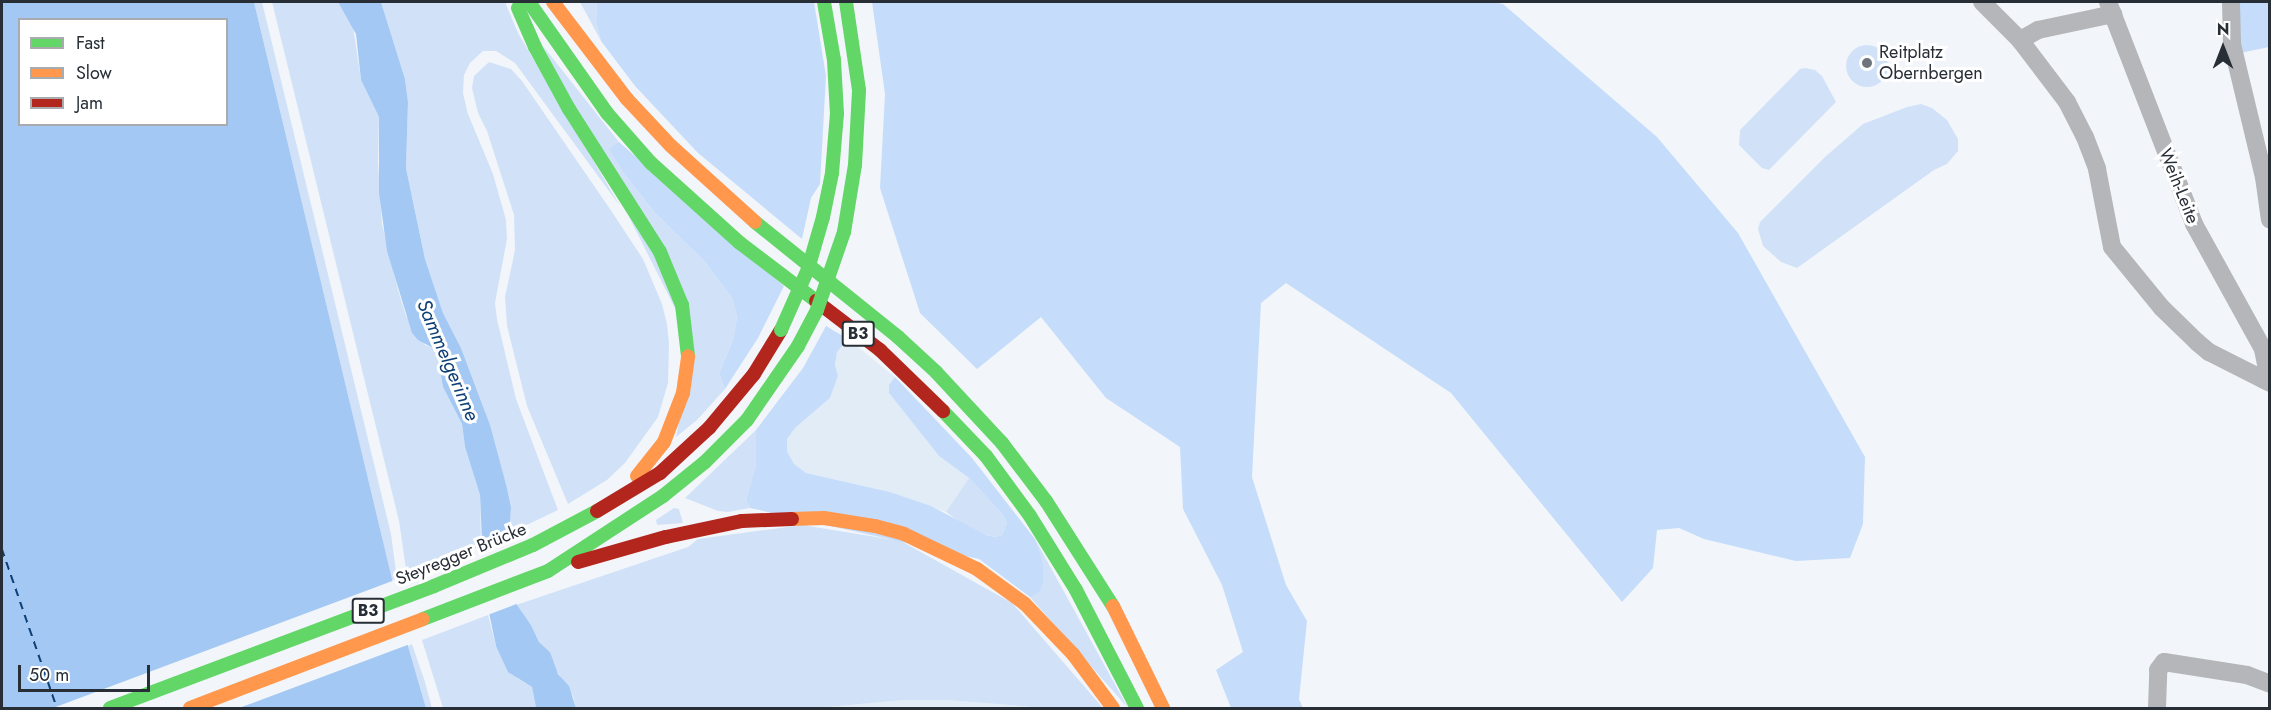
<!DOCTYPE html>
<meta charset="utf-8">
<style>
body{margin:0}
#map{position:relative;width:2271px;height:710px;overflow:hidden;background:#f2f6fa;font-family:Jost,sans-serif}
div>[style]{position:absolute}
.built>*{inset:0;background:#e2ecf7}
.green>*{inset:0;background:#d1e2f8}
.round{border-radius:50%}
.forest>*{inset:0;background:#c5ddfa}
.water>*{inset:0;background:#a4c8f4}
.pier>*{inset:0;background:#f2f6fa}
.ferry>*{height:1.5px;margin-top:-0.75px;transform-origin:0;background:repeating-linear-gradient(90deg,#0e4076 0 8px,transparent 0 14px)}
.street>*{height:18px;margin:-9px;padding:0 9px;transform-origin:9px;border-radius:9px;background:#b4b6b9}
.fast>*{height:14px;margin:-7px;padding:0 7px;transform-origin:7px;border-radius:7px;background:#63d668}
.slow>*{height:14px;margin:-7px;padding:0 7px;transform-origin:7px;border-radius:7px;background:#ff974d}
.jam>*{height:14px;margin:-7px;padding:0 7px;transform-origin:7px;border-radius:7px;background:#b3261e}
.fast-bridge>*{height:14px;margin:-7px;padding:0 7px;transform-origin:7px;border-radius:7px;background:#63d668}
.dots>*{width:16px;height:16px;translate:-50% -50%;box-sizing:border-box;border:3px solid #fff;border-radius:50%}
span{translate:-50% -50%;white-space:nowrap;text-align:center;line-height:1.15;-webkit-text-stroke:6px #fff;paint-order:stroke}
.shield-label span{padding:2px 4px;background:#fff;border:2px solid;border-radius:4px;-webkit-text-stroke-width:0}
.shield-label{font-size:16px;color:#272e36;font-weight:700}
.poi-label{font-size:18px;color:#272e36}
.left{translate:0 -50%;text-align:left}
.street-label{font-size:18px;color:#272e36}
.water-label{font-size:20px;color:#0e4076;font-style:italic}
.frame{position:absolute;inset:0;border:3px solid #272e36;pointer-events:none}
.legend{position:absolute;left:18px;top:18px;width:210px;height:108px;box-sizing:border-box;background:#fff;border:2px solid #a9abaf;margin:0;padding:8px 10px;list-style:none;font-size:18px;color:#272e36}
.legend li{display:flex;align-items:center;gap:12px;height:30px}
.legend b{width:30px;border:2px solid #a9abaf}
.north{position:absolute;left:2193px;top:18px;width:60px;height:60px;-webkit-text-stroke:4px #fff;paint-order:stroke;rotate:0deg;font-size:16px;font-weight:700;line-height:24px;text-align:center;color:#272e36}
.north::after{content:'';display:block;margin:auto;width:21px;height:27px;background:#272e36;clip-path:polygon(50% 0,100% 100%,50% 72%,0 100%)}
.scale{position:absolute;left:18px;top:665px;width:132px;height:27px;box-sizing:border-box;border:3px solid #272e36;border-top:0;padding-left:8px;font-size:18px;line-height:21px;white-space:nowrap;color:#272e36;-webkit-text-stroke:4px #fff;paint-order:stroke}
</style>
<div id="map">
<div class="built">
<div style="clip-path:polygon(848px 339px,895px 377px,889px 393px,939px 456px,969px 478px,946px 512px,890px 492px,806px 473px,794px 464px,787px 451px,787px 439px,795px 428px,830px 398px,838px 376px,835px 365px,837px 352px)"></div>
<div style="clip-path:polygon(904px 700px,947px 700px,1044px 708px,818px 708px)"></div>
</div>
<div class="green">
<div style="clip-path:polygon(254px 2px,262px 2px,391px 534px,397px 579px,392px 580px)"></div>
<div style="clip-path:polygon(272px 2px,338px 2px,353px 26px,361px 80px,379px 117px,378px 162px,382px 224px,398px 290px,406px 316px,425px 345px,433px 348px,437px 354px,443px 387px,462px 424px,465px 447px,480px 495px,481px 546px,407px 576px,399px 521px)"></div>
<div style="clip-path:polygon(381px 2px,505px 2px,518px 33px,620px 206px,515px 63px,496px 51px,483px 51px,470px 63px,464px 75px,463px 93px,468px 114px,493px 174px,506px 220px,507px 239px,495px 303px,497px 319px,516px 399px,558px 510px,510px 533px,511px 507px,507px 488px,484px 409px,461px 348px,443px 313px,425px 259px,406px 168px,408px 102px,405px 79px)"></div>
<div style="clip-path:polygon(580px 2px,597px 2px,596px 22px,601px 41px)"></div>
<div class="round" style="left:1846px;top:45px;width:42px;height:42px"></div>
<div style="clip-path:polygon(543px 46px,619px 142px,626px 176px,655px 213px,705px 262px,732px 298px,737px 317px,733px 340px,719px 373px,725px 389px,697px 420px,676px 437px,694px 346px)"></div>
<div style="clip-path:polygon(489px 62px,511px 69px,522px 81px,610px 209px,643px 259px,662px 304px,667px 324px,669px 344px,668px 383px,658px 417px,625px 463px,607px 480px,568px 504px,527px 406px,507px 326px,505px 297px,515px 250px,514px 215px,487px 131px,478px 113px,472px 88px,474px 76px)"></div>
<div style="clip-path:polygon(1805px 68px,1815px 70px,1822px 76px,1836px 102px,1769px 170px,1762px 168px,1739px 145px,1740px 130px,1800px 69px)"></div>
<div style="clip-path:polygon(1921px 104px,1932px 108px,1947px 120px,1958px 139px,1958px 151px,1947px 164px,1934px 170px,1797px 268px,1781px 262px,1763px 246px,1758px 229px,1760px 222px,1825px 157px,1863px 124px,1907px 107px)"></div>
<div style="clip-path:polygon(756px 430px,756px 464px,746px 500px,750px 508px,728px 512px,718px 511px,685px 498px)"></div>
<div style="clip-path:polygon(969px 478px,1003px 515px,1007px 523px,1002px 535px,995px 537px,986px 535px,967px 527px,946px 512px)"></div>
<div style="clip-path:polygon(674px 508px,679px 509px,683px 523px,657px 525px,656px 520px)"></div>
<div style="clip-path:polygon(802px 525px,901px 541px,1012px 603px,1103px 708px,1044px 708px,947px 700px,904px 700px,818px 708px,576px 708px,573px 696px,553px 665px,550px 652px,539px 642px,531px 625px,516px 605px,688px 547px,698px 539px)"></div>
<div style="clip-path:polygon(1035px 539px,1128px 708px,1030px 597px)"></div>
<div style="clip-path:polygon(488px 615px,496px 646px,517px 678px,532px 687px,536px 708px,443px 708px,422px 640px)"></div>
<div style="clip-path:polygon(412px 644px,425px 682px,432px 708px,426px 708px,408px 646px)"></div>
</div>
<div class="forest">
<div style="clip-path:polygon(597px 2px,814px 2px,826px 76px,820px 184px,811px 198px,802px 239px,698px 153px,635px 86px,601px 41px,596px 22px)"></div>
<div style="clip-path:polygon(872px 2px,1492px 2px,1503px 4px,1657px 137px,1738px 233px,1865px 457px,1863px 524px,1850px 558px,1796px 561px,1704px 539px,1679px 528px,1657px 530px,1653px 568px,1622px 602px,1451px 393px,1286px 283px,1261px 303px,1252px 477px,1286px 585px,1307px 621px,1299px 699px,1303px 708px,1231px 708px,1216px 670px,1243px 652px,1222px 585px,1183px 509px,1180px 447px,1106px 398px,1041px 317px,977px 369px,920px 313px,880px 188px,885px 94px)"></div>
<div style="clip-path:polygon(2237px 2px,2269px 2px,2269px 47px,2240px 53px)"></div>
<div style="clip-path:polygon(619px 142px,784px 286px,758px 338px,725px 389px,719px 373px,733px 340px,737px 317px,732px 298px,705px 262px,655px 213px,626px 176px,609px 149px)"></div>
<div style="clip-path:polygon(826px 326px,848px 339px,837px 352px,835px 365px,838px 376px,830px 398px,795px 428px,787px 439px,787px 451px,794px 464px,806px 473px,890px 492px,931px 506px,986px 535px,995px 537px,1002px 535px,1007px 523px,1003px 515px,969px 478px,939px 456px,889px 393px,889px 385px,895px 377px,972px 458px,1035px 539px,1043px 564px,1043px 582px,1040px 591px,1030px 597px,979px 559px,750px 508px,746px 500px,756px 464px,756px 430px,803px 368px)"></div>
</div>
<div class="water">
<div style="clip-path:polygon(evenodd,2px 2px,254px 2px,408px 646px,426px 708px,2px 708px,2px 2px,20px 20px,226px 20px,226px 124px,20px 124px,20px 20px)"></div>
<div style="clip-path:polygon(338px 2px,381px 2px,405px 79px,408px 102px,406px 168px,425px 259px,443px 313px,461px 348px,490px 425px,507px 488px,511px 507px,509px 549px,512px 592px,517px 605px,531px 625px,539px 642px,550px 652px,558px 674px,569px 686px,576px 708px,536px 708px,532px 687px,508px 672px,496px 646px,484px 589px,480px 495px,465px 447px,462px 424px,443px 387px,437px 354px,433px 348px,418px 340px,412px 333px,387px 251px,379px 193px,379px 117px,361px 80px,356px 34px)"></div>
</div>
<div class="pier">
<div style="clip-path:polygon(513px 532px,513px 569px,519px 603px,485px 616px,478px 548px)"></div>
<div style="clip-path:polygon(395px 580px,410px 644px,239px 708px,53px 708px)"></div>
</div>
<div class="ferry">
<div style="left:2px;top:549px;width:168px;rotate:70.9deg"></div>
</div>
<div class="street">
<div style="left:1982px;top:2px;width:54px;rotate:45deg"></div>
<div style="left:2020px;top:40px;width:78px;rotate:52.8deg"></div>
<div style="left:2067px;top:102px;width:39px;rotate:63deg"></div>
<div style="left:2085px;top:137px;width:34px;rotate:69deg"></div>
<div style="left:2097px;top:169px;width:79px;rotate:79.1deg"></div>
<div style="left:2112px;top:247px;width:79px;rotate:50.7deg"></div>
<div style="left:2162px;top:308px;width:49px;rotate:44.2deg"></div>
<div style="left:2197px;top:342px;width:16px;rotate:40deg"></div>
<div style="left:2209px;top:352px;width:68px;rotate:26.9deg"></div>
<div style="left:2108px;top:2px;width:238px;rotate:68.8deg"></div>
<div style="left:2194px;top:224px;width:143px;rotate:61.1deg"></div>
<div style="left:2263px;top:349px;width:20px;rotate:79deg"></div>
<div style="left:2267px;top:369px;width:11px;rotate:105deg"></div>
<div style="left:2231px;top:2px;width:42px;rotate:88.6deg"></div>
<div style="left:2232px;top:44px;width:137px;rotate:76.5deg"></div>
<div style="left:2264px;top:177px;width:43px;rotate:82.1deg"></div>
<div style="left:2020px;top:40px;width:21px;rotate:-29deg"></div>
<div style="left:2038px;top:30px;width:77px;rotate:-12deg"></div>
<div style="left:2157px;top:708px;width:38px;rotate:-88deg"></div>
<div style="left:2158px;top:670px;width:10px;rotate:-53deg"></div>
<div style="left:2164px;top:662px;width:84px;rotate:8.9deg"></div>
<div style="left:2247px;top:675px;width:25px;rotate:21deg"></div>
</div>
<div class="fast">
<div style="left:529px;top:2px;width:136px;rotate:54.9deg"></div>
<div style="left:607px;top:113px;width:67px;rotate:48.7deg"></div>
<div style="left:651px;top:163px;width:120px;rotate:42deg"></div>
<div style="left:740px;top:243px;width:96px;rotate:37.3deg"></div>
<div style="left:518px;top:8px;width:43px;rotate:66.4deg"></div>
<div style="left:535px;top:47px;width:71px;rotate:61.3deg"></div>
<div style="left:569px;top:109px;width:169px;rotate:57.5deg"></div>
<div style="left:660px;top:252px;width:57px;rotate:67.5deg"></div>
<div style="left:682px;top:305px;width:51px;rotate:83.3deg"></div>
<div style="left:823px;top:217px;width:45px;rotate:-78.4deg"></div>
<div style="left:832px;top:173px;width:59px;rotate:-85.2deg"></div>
<div style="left:837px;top:114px;width:54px;rotate:-93.2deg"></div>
<div style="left:834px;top:60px;width:59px;rotate:-99.8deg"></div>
<div style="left:755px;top:222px;width:184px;rotate:38.8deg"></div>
<div style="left:898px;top:337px;width:52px;rotate:42.6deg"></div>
<div style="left:936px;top:372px;width:97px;rotate:47.1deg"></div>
<div style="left:1002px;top:443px;width:73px;rotate:52.8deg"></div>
<div style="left:1046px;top:501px;width:125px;rotate:57.5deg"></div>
<div style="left:844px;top:232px;width:68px;rotate:-80.7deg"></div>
<div style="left:855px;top:165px;width:75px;rotate:-86.9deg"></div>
<div style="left:859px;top:90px;width:89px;rotate:-98.4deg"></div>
<div style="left:943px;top:411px;width:62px;rotate:46.3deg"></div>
<div style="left:986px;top:456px;width:74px;rotate:53.7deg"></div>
<div style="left:1030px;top:516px;width:87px;rotate:58.1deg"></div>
<div style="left:1076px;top:590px;width:133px;rotate:62.7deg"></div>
<div style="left:423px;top:619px;width:134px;rotate:-21deg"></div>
<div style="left:548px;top:571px;width:137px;rotate:-33.1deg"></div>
<div style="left:663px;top:496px;width:54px;rotate:-39deg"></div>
<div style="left:705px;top:462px;width:59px;rotate:-45deg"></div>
<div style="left:747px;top:420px;width:90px;rotate:-55.4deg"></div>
<div style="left:110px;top:708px;width:346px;rotate:-20.6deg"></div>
<div style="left:434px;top:586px;width:107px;rotate:-22.5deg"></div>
<div style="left:533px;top:545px;width:72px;rotate:-28deg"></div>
</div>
<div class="slow">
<div style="left:553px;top:2px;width:122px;rotate:52.7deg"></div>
<div style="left:627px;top:99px;width:64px;rotate:46.9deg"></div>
<div style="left:671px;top:146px;width:113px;rotate:42.1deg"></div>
<div style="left:637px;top:476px;width:43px;rotate:-51.5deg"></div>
<div style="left:664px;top:442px;width:53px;rotate:-68.8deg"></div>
<div style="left:683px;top:393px;width:37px;rotate:-82deg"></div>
<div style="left:792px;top:519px;width:32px;rotate:-2deg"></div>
<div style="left:824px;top:518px;width:52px;rotate:8.9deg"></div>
<div style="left:875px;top:526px;width:30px;rotate:15deg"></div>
<div style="left:904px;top:534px;width:81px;rotate:25.6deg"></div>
<div style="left:977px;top:569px;width:59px;rotate:36.1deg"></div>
<div style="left:1025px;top:604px;width:69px;rotate:46.2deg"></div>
<div style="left:1073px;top:654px;width:67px;rotate:53.5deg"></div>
<div style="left:1113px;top:606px;width:114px;rotate:63.9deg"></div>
<div style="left:190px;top:708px;width:249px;rotate:-20.9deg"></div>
</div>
<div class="jam">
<div style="left:816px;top:301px;width:81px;rotate:37.4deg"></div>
<div style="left:880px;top:350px;width:88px;rotate:44.1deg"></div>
<div style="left:597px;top:511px;width:74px;rotate:-31.1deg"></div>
<div style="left:660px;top:473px;width:67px;rotate:-42.6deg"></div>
<div style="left:709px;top:428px;width:70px;rotate:-50.2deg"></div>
<div style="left:754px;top:374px;width:52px;rotate:-58.5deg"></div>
<div style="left:578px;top:562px;width:91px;rotate:-15.9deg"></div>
<div style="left:666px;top:537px;width:78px;rotate:-11.9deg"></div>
<div style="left:742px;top:521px;width:50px;rotate:-2.3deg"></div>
</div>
<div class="fast-bridge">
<div style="left:781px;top:330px;width:67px;rotate:-66.1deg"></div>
<div style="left:808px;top:269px;width:54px;rotate:-73.9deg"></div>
<div style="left:798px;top:346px;width:41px;rotate:-62.2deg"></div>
<div style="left:817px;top:310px;width:83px;rotate:-70.9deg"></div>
</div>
<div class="dots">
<div style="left:1867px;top:63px;background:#6e747b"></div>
</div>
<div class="shield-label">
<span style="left:858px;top:334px">B3</span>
<span style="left:368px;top:611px">B3</span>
</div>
<div class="poi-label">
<span class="left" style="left:1879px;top:63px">Reitplatz<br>Obernbergen</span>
</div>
<div class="street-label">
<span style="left:2179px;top:186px;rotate:68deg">Weih-Leite</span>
<span style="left:461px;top:554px;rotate:-22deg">Steyregger Brücke</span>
</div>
<div class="water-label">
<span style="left:448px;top:360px;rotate:67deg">Sammelgerinne</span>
</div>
<div class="frame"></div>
<ul class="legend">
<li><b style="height:8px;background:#63d668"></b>Fast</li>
<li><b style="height:8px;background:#ff974d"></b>Slow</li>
<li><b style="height:8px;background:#b3261e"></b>Jam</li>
</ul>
<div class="north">N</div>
<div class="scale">50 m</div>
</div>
